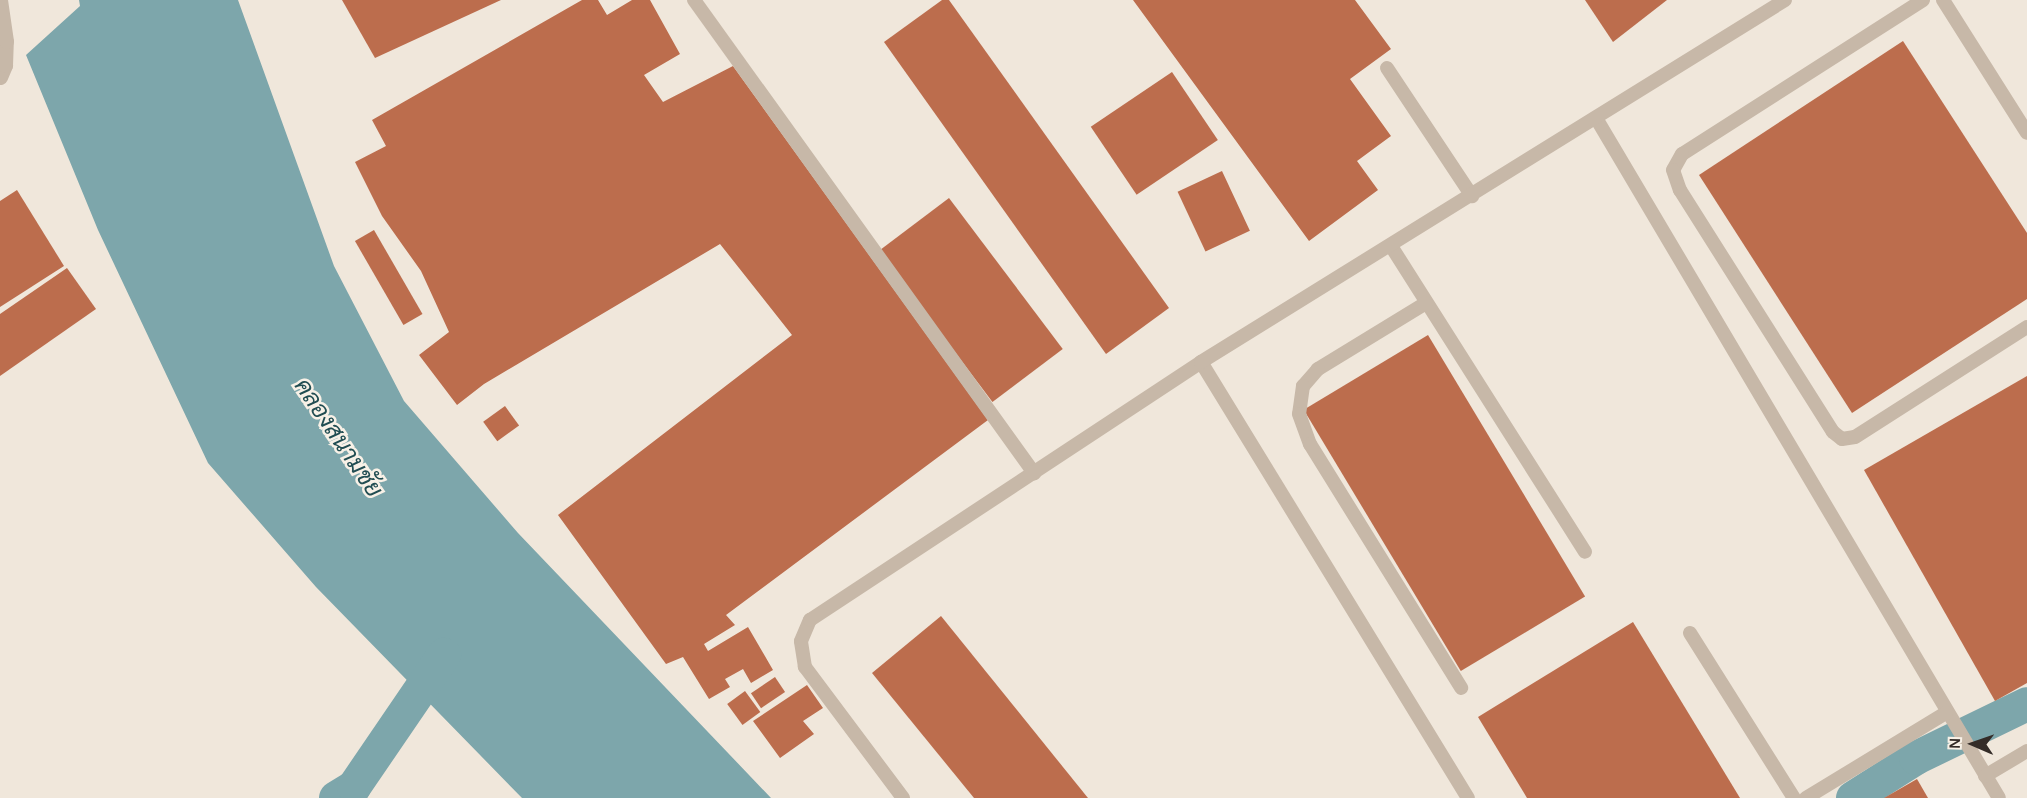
<!DOCTYPE html>
<meta charset="utf-8">
<style>
body{margin:0}
#map{position:relative;width:2027px;height:798px;overflow:hidden;background:#f0e7db;font-family:Karla,Sarabun,sans-serif}
div>[style]{position:absolute}
.water>*{inset:0;background:#7da6ab}
.canal>*{height:34px;margin:-17px;padding:0 17px;transform-origin:17px;border-radius:17px;background:#7da6ab}
.building>*{inset:0;background:#bc6d4d;transform-origin:0 0}
.lane>*{height:14px;margin:-7px;padding:0 7px;transform-origin:7px;border-radius:7px;background:#c7b8a8}
.street>*{height:15px;margin:-7.5px;padding:0 7.5px;transform-origin:7.5px;border-radius:7.5px;background:#c7b8a8}
span{translate:-50% -50%;white-space:nowrap;text-align:center;line-height:1.15;-webkit-text-stroke:5px #f8f1e7;paint-order:stroke}
.water-label{font-size:24px;color:#214d52;font-style:italic}
.north{position:absolute;left:1943px;top:714px;width:60px;height:60px;-webkit-text-stroke:4px #f8f1e7;paint-order:stroke;rotate:272deg;font-size:16px;font-weight:700;line-height:24px;text-align:center;color:#342c28}
.north::after{content:'';display:block;margin:auto;width:21px;height:27px;background:#342c28;clip-path:polygon(50% 0,100% 100%,50% 72%,0 100%)}
</style>
<div id="map">
<div class="water">
<div style="clip-path:polygon(79px 0,238px 0,334px 266px,404px 401px,518px 533px,771px 798px,522px 798px,316px 587px,208px 463px,98px 230px,26px 55px,80px 6px)"></div>
</div>
<div class="canal">
<div style="left:336px;top:798px;width:21px;rotate:-31deg"></div>
<div style="left:354px;top:787px;width:160px;rotate:-55.7deg"></div>
<div style="left:1853px;top:798px;width:75px;rotate:-32.4deg"></div>
<div style="left:1916px;top:758px;width:123px;rotate:-25.9deg"></div>
</div>
<div class="building">
<div style="clip-path:polygon(342px 0,501px 0,375px 58px)"></div>
<div style="clip-path:polygon(582px 0,598px 0,607px 15px,632px 0,650px 0,680px 54px,644px 75px,663px 102px,733px 66px,988px 420px,726px 615px,735px 625px,704px 644px,708px 651px,748px 627px,773px 670px,751px 683px,743px 669px,725px 679px,730px 687px,709px 699px,683px 657px,666px 664px,558px 515px,792px 335px,720px 244px,484px 384px,457px 405px,419px 355px,449px 332px,421px 271px,382px 216px,355px 162px,386px 146px,372px 120px)"></div>
<div style="clip-path:polygon(942px 0,949px 0,1169px 308px,1106px 354px,884px 42px)"></div>
<div style="clip-path:polygon(1133px 0,1355px 0,1391px 49px,1350px 79px,1391px 136px,1357px 161px,1378px 190px,1309px 241px)"></div>
<div style="clip-path:polygon(1585px 0,1667px 0,1613px 42px)"></div>
<div style="clip-path:polygon(1903px 41px,2027px 233px,2027px 299px,1852px 413px,1699px 175px)"></div>
<div style="left:1172px;top:72px;width:82px;height:98px;rotate:56deg"></div>
<div style="left:1222px;top:171px;width:66px;height:49px;rotate:65deg"></div>
<div style="clip-path:polygon(17px 190px,64px 266px,0 307px,0 201px)"></div>
<div style="left:949px;top:198px;width:189px;height:88px;rotate:53deg"></div>
<div style="left:374px;top:230px;width:97px;height:22px;rotate:60deg"></div>
<div style="clip-path:polygon(67px 268px,96px 309px,0 376px,0 314px)"></div>
<div style="left:1428px;top:335px;width:305px;height:145px;rotate:59deg"></div>
<div style="clip-path:polygon(2027px 376px,2027px 683px,1995px 701px,1864px 470px)"></div>
<div style="left:505px;top:406px;width:24px;height:27px;rotate:54deg"></div>
<div style="clip-path:polygon(941px 616px,1088px 798px,974px 798px,872px 673px)"></div>
<div style="clip-path:polygon(1633px 622px,1740px 798px,1527px 798px,1478px 717px)"></div>
<div style="left:775px;top:677px;width:18px;height:29px;rotate:56deg"></div>
<div style="clip-path:polygon(807px 685px,823px 708px,803px 721px,814px 734px,780px 758px,753px 721px)"></div>
<div style="left:745px;top:691px;width:26px;height:22px;rotate:54deg"></div>
<div style="clip-path:polygon(1917px 779px,1928px 798px,1884px 798px)"></div>
</div>
<div class="lane">
<div style="left:694px;top:0;width:583px;rotate:54.29deg"></div>
<div style="left:1923px;top:0;width:286px;rotate:147.4deg"></div>
<div style="left:1682px;top:154px;width:18px;rotate:119deg"></div>
<div style="left:1673px;top:170px;width:21px;rotate:71deg"></div>
<div style="left:1680px;top:190px;width:286px;rotate:57.7deg"></div>
<div style="left:1833px;top:432px;width:11px;rotate:38deg"></div>
<div style="left:1842px;top:439px;width:13px;rotate:-9deg"></div>
<div style="left:1855px;top:437px;width:204px;rotate:-32.6deg"></div>
<div style="left:1943px;top:0;width:157px;rotate:57.7deg"></div>
<div style="left:1387px;top:68px;width:154px;rotate:56.4deg"></div>
<div style="left:1596px;top:118px;width:790px;rotate:59.35deg"></div>
<div style="left:1391px;top:246px;width:362px;rotate:57.6deg"></div>
<div style="left:1426px;top:303px;width:127px;rotate:148.6deg"></div>
<div style="left:1318px;top:369px;width:23px;rotate:131deg"></div>
<div style="left:1303px;top:386px;width:28px;rotate:98deg"></div>
<div style="left:1299px;top:414px;width:32px;rotate:70deg"></div>
<div style="left:1310px;top:444px;width:287px;rotate:58.2deg"></div>
<div style="left:1201px;top:362px;width:511px;rotate:58.52deg"></div>
<div style="left:1690px;top:633px;width:195px;rotate:57.8deg"></div>
<div style="left:1985px;top:776px;width:49px;rotate:-30.8deg"></div>
<div style="left:903px;top:798px;width:164px;rotate:-126.8deg"></div>
<div style="left:805px;top:667px;width:26px;rotate:-99deg"></div>
<div style="left:801px;top:641px;width:23px;rotate:-67deg"></div>
<div style="left:810px;top:620px;width:468px;rotate:-33.4deg"></div>
<div style="left:1201px;top:362px;width:687px;rotate:-31.79deg"></div>
<div style="left:1806px;top:798px;width:164px;rotate:-31.3deg"></div>
</div>
<div class="street">
<div style="left:0;top:77px;width:13px;rotate:-67deg"></div>
<div style="left:5px;top:65px;width:24px;rotate:-88deg"></div>
<div style="left:6px;top:41px;width:41px;rotate:-98.3deg"></div>
</div>
<div class="water-label">
<span style="left:338px;top:438px;rotate:56deg">คลองสนามชัย</span>
</div>
<div class="north">N</div>
</div>
